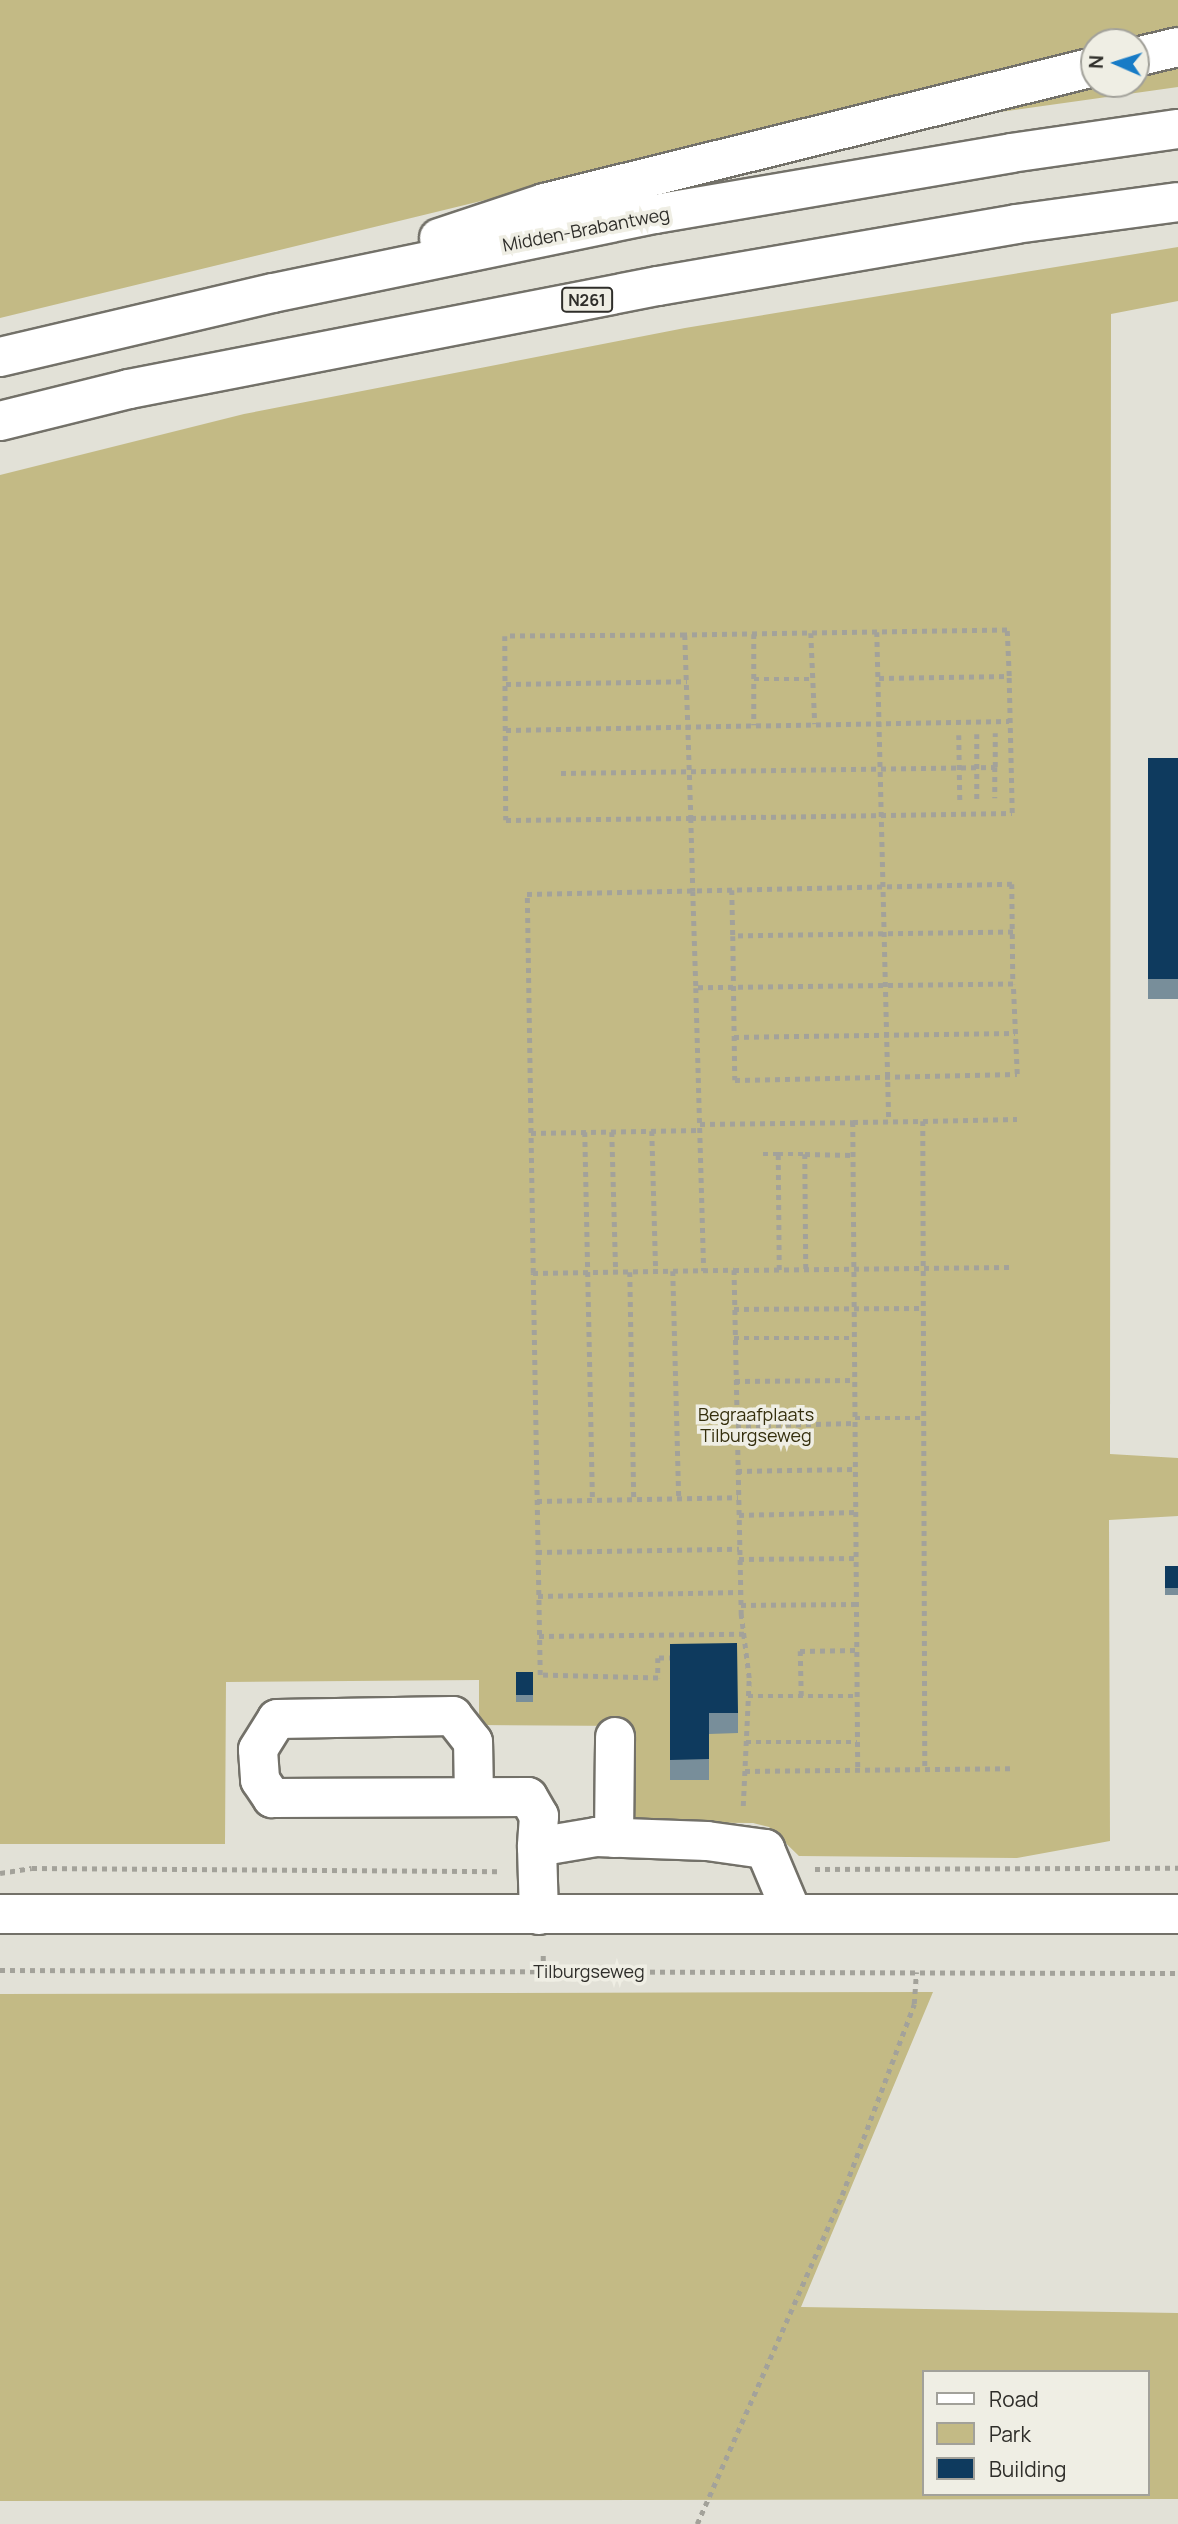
<!DOCTYPE html>
<style>
body{margin:0}
#map{position:relative;width:1178px;height:2524px;overflow:hidden;background:#e2e1d7;font-family:Manrope,sans-serif}
div>[style]{position:absolute}
.green>*{inset:0;background:#c3ba85}
.path>*{height:4.5px;margin-top:-2.25px;transform-origin:0;background:repeating-linear-gradient(90deg,#a3a29a 0 5px,transparent 0 10px)}
.roads{filter:drop-shadow(2px 0 #737169) drop-shadow(-2px 0 #737169) drop-shadow(0 2px #737169) drop-shadow(0 -2px #737169)}
.minor>*{height:38px;margin:-19px;padding:0 19px;transform-origin:19px;border-radius:19px;background:#fff}
.highway>*{height:38px;margin:-19px;padding:0 19px;transform-origin:19px;border-radius:19px;background:#fff}
.wall>*{inset:0;background:#788e9a;transform-origin:0 0}
.building>*{inset:0;background:#0e3a5e;transform-origin:0 0}
span{translate:-50% -50%;white-space:nowrap;text-align:center;line-height:1.15;-webkit-text-stroke:7px #efeee4;paint-order:stroke}
.shield-label span{padding:2px 5px;background:#efeee4;border:2px solid;border-radius:5px;-webkit-text-stroke-width:0}
.shield-label{font-size:16px;color:#2f2e2a;font-weight:700}
.street-label{font-size:18px;color:#2f2e2a}
.park-label{font-size:18px;color:#342e0c}
.legend{position:absolute;left:922px;top:2370px;width:228px;height:126px;box-sizing:border-box;background:#efeee4;border:2px solid #a2a19a;margin:0;padding:9px 12px;list-style:none;font-size:21px;color:#2f2e2a}
.legend li{display:flex;align-items:center;gap:14px;height:35px}
.legend b{width:35px;border:2px solid #a2a19a}
.north{position:absolute;left:1080px;top:28px;width:70px;height:70px;box-sizing:border-box;background:#efeee4;border:2px solid #a2a19a;border-radius:50%;rotate:273deg;font-size:19px;font-weight:700;line-height:28px;text-align:center;color:#2f2e2a}
.north::after{content:'';display:block;margin:auto;width:24px;height:32px;background:#177bc6;clip-path:polygon(50% 0,100% 100%,50% 72%,0 100%)}
</style>
<div id="map">
<div class="green">
<div style="clip-path:polygon(0 0,1178px 0,1178px 31px,1133px 42px,1094px 42px,1094px 52px,0 318px)"></div>
<div style="clip-path:polygon(1178px 58px,1178px 87px,935px 121px,1094px 84px,1136px 84px,1136px 67px)"></div>
<div style="clip-path:polygon(1178px 247px,1178px 301px,1111px 314px,1110px 1454px,1178px 1458px,1178px 1516px,1109px 1520px,1110px 1841px,1017px 1858px,799px 1856px,769px 1827px,753px 1823px,629px 1822px,627px 1726px,479px 1725px,479px 1680px,226px 1682px,225px 1844px,0 1844px,0 475px,244px 414px,685px 328px)"></div>
<div style="clip-path:polygon(evenodd,933px 1992px,801px 2307px,1178px 2313px,1178px 2499px,0 2501px,0 1994px,933px 1992px,924px 2372px,1148px 2372px,1148px 2494px,924px 2494px,924px 2372px)"></div>
</div>
<div class="path">
<div style="left:877px;top:632px;width:490px;rotate:88.6deg"></div>
<div style="left:811px;top:633px;width:91px;rotate:87.5deg"></div>
<div style="left:754px;top:634px;width:91px;rotate:90deg"></div>
<div style="left:685px;top:635px;width:180px;rotate:179.7deg"></div>
<div style="left:505px;top:636px;width:184px;rotate:89.7deg"></div>
<div style="left:506px;top:820px;width:185px;rotate:-0.6deg"></div>
<div style="left:691px;top:818px;width:321px;rotate:-0.9deg"></div>
<div style="left:1012px;top:813px;width:137px;rotate:-91.3deg"></div>
<div style="left:1009px;top:676px;width:46px;rotate:-92.5deg"></div>
<div style="left:1007px;top:630px;width:322px;rotate:179.1deg"></div>
<div style="left:685px;top:635px;width:183px;rotate:88.1deg"></div>
<div style="left:691px;top:818px;width:73px;rotate:88.4deg"></div>
<div style="left:693px;top:891px;width:97px;rotate:88.2deg"></div>
<div style="left:696px;top:988px;width:283px;rotate:88.4deg"></div>
<div style="left:879px;top:678px;width:130px;rotate:-0.9deg"></div>
<div style="left:754px;top:679px;width:59px"></div>
<div style="left:506px;top:684px;width:181px;rotate:-0.9deg"></div>
<div style="left:506px;top:730px;width:503px;rotate:-1.03deg"></div>
<div style="left:977px;top:734px;width:65px;rotate:90deg"></div>
<div style="left:959px;top:735px;width:65px;rotate:89.1deg"></div>
<div style="left:995px;top:767px;width:31px;rotate:90deg"></div>
<div style="left:561px;top:773px;width:434px;rotate:-0.8deg"></div>
<div style="left:995px;top:767px;width:34px;rotate:-90deg"></div>
<div style="left:732px;top:890px;width:46px;rotate:88.8deg"></div>
<div style="left:1013px;top:932px;width:280px;rotate:179.2deg"></div>
<div style="left:733px;top:936px;width:144px;rotate:89.2deg"></div>
<div style="left:735px;top:1080px;width:282px;rotate:-1.2deg"></div>
<div style="left:1017px;top:1074px;width:90px;rotate:-92.5deg"></div>
<div style="left:734px;top:1037px;width:281px;rotate:-0.8deg"></div>
<div style="left:923px;top:1121px;width:94px;rotate:-1.2deg"></div>
<div style="left:853px;top:1122px;width:70px;rotate:-0.8deg"></div>
<div style="left:923px;top:1121px;width:648px;rotate:89.82deg"></div>
<div style="left:700px;top:1124px;width:153px;rotate:-0.7deg"></div>
<div style="left:853px;top:1122px;width:647px;rotate:89.56deg"></div>
<div style="left:652px;top:1131px;width:140px;rotate:88.4deg"></div>
<div style="left:585px;top:1132px;width:368px;rotate:88.8deg"></div>
<div style="left:612px;top:1132px;width:140px;rotate:88.4deg"></div>
<div style="left:531px;top:1133px;width:169px;rotate:-1deg"></div>
<div style="left:763px;top:1154px;width:15px"></div>
<div style="left:805px;top:1154px;width:48px;rotate:1.2deg"></div>
<div style="left:779px;top:1270px;width:116px;rotate:-90.5deg"></div>
<div style="left:778px;top:1154px;width:27px"></div>
<div style="left:805px;top:1154px;width:115px;rotate:89.5deg"></div>
<div style="left:673px;top:1271px;width:227px;rotate:88.5deg"></div>
<div style="left:630px;top:1272px;width:227px;rotate:89deg"></div>
<div style="left:533px;top:1273px;width:379px;rotate:-90.9deg"></div>
<div style="left:527px;top:894px;width:485px;rotate:-1.2deg"></div>
<div style="left:1012px;top:884px;width:100px;rotate:89.4deg"></div>
<div style="left:1013px;top:984px;width:317px;rotate:179.3deg"></div>
<div style="left:734px;top:1309px;width:189px;rotate:-0.3deg"></div>
<div style="left:734px;top:1338px;width:120px"></div>
<div style="left:735px;top:1381px;width:120px;rotate:-0.5deg"></div>
<div style="left:855px;top:1418px;width:68px"></div>
<div style="left:736px;top:1426px;width:119px;rotate:-1.4deg"></div>
<div style="left:737px;top:1471px;width:118px;rotate:-1deg"></div>
<div style="left:537px;top:1501px;width:201px;rotate:-1.1deg"></div>
<div style="left:739px;top:1515px;width:117px;rotate:-1.5deg"></div>
<div style="left:537px;top:1552px;width:202px;rotate:-0.9deg"></div>
<div style="left:739px;top:1559px;width:118px;rotate:-0.5deg"></div>
<div style="left:538px;top:1596px;width:202px;rotate:-1.1deg"></div>
<div style="left:741px;top:1605px;width:116px;rotate:-0.5deg"></div>
<div style="left:539px;top:1636px;width:205px;rotate:-0.6deg"></div>
<div style="left:674px;top:1658px;width:16px;rotate:180deg"></div>
<div style="left:658px;top:1658px;width:20px;rotate:90deg"></div>
<div style="left:658px;top:1678px;width:118px;rotate:-178.5deg"></div>
<div style="left:540px;top:1675px;width:402px;rotate:-91deg"></div>
<div style="left:533px;top:1273px;width:201px;rotate:-0.9deg"></div>
<div style="left:748px;top:1696px;width:110px"></div>
<div style="left:801px;top:1696px;width:45px;rotate:-91.3deg"></div>
<div style="left:800px;top:1651px;width:57px;rotate:-1deg"></div>
<div style="left:746px;top:1742px;width:111px"></div>
<div style="left:745px;top:1771px;width:265px;rotate:-0.6deg"></div>
<div style="left:743px;top:1806px;width:128px;rotate:-87.3deg"></div>
<div style="left:749px;top:1678px;width:64px;rotate:-97.2deg"></div>
<div style="left:741px;top:1615px;width:345px;rotate:-91.2deg"></div>
<div style="left:734px;top:1270px;width:275px;rotate:-0.6deg"></div>
<div style="left:815px;top:1869px;width:363px;rotate:-0.2deg"></div>
<div style="left:0;top:1873px;width:32px;rotate:-9deg"></div>
<div style="left:32px;top:1868px;width:470px;rotate:0.4deg"></div>
<div style="left:0;top:1970px;width:1178px;rotate:0.15deg"></div>
<div style="left:543px;top:1971px;width:20px;rotate:-90deg"></div>
<div style="left:697px;top:2524px;width:360px;rotate:-66.2deg"></div>
<div style="left:842px;top:2195px;width:204px;rotate:-69.3deg"></div>
<div style="left:914px;top:2004px;width:32px;rotate:-86deg"></div>
</div>
<div class="roads">
<div class="minor">
<div style="left:474px;top:1797px;width:55px;rotate:-91deg"></div>
<div style="left:473px;top:1742px;width:33px;rotate:-128deg"></div>
<div style="left:453px;top:1716px;width:176px;rotate:179deg"></div>
<div style="left:277px;top:1719px;width:36px;rotate:122deg"></div>
<div style="left:258px;top:1750px;width:30px;rotate:86deg"></div>
<div style="left:260px;top:1780px;width:22px;rotate:56deg"></div>
<div style="left:272px;top:1798px;width:256px;rotate:-0.2deg"></div>
<div style="left:528px;top:1797px;width:22px;rotate:60deg"></div>
<div style="left:539px;top:1816px;width:31px;rotate:94deg"></div>
<div style="left:614px;top:1838px;width:101px;rotate:-89.4deg"></div>
<div style="left:0;top:1914px;width:1178px"></div>
<div style="left:539px;top:1915px;width:68px;rotate:-91.7deg"></div>
<div style="left:537px;top:1847px;width:60px;rotate:-9.6deg"></div>
<div style="left:596px;top:1837px;width:111px;rotate:2.1deg"></div>
<div style="left:707px;top:1841px;width:59px;rotate:7.9deg"></div>
<div style="left:765px;top:1849px;width:69px;rotate:67.1deg"></div>
</div>
<div class="highway">
<div style="left:1136px;top:57px;width:43px;rotate:-13.4deg"></div>
<div style="left:439px;top:238px;width:111px;rotate:-18.4deg"></div>
<div style="left:544px;top:203px;width:567px;rotate:-13.89deg"></div>
<div style="left:0;top:357px;width:280px;rotate:-13.2deg"></div>
<div style="left:273px;top:293px;width:390px;rotate:-11.7deg"></div>
<div style="left:655px;top:214px;width:361px;rotate:-9.7deg"></div>
<div style="left:1011px;top:153px;width:169px;rotate:-8.2deg"></div>
<div style="left:0;top:421px;width:133px;rotate:-13.9deg"></div>
<div style="left:129px;top:389px;width:539px;rotate:-11.02deg"></div>
<div style="left:658px;top:286px;width:363px;rotate:-9.8deg"></div>
<div style="left:1016px;top:224px;width:163px;rotate:-7.7deg"></div>
</div>
</div>
<div class="wall">
<div style="left:1148px;top:758px;width:30px;height:241px"></div>
<div style="left:1178px;top:1566px;width:29px;height:13px;rotate:90deg"></div>
<div style="clip-path:polygon(670px 1644px,738px 1713px,738px 1733px,709px 1734px,709px 1780px,670px 1780px)"></div>
<div style="left:533px;top:1672px;width:30px;height:17px;rotate:90deg"></div>
</div>
<div class="building">
<div style="left:1148px;top:758px;width:30px;height:221px"></div>
<div style="left:1178px;top:1566px;width:22px;height:13px;rotate:90deg"></div>
<div style="clip-path:polygon(737px 1643px,738px 1713px,709px 1713px,709px 1759px,670px 1760px,670px 1644px)"></div>
<div style="left:533px;top:1672px;width:23px;height:17px;rotate:90deg"></div>
</div>
<div class="shield-label">
<span style="left:587px;top:300px">N261</span>
</div>
<div class="street-label">
<span style="left:586px;top:229px;rotate:-11deg">Midden-Brabantweg</span>
<span style="left:589px;top:1971px">Tilburgseweg</span>
</div>
<div class="park-label">
<span style="left:756px;top:1425px">Begraafplaats<br>Tilburgseweg</span>
</div>
<ul class="legend">
<li><b style="height:9px;background:#fff"></b>Road</li>
<li><b style="height:19px;background:#c3ba85"></b>Park</li>
<li><b style="height:19px;background:#0e3a5e"></b>Building</li>
</ul>
<div class="north">N</div>
</div>
